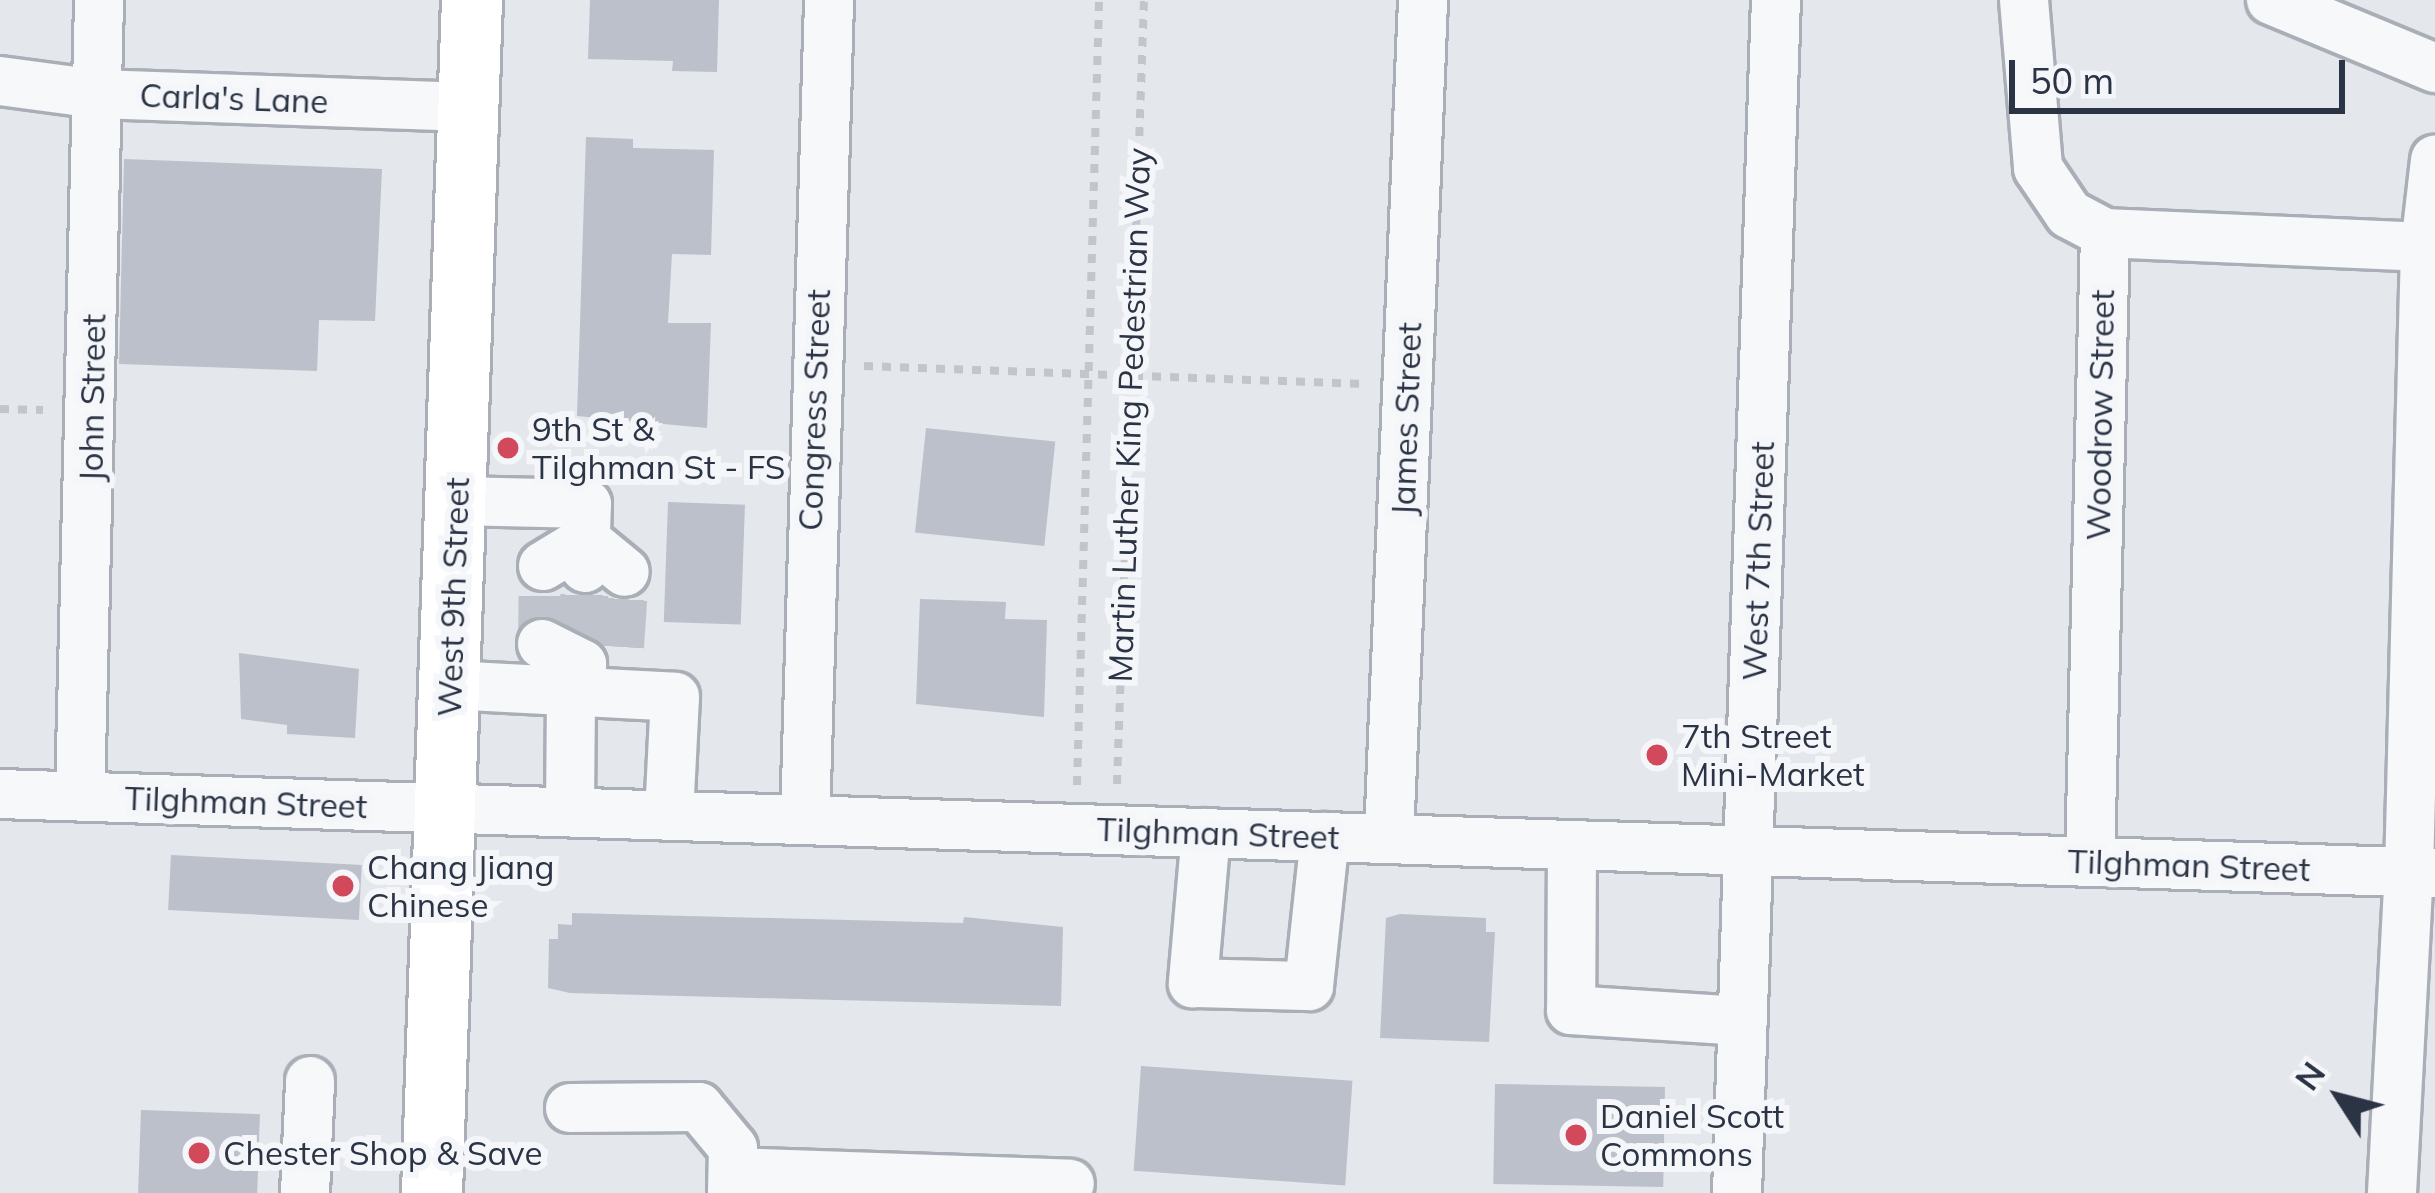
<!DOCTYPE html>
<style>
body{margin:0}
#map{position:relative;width:2435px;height:1193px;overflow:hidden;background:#e4e7ec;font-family:Mulish,sans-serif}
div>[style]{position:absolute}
.building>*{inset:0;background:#bbc0ca;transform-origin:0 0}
.minor-tunnel>*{height:48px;margin-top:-24px;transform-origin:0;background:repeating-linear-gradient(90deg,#bfc3cb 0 48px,transparent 0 72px)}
.path>*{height:8px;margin-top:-4px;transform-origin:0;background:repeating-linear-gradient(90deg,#c2c5cb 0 9px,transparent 0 18px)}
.roads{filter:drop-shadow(3px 0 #a9aeb7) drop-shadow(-3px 0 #a9aeb7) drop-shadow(0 3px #a9aeb7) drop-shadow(0 -3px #a9aeb7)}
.minor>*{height:48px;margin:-24px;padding:0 24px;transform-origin:24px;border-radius:24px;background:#f7f8fa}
.major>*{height:60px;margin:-30px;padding:0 30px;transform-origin:30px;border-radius:30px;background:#fff}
.dots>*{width:33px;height:33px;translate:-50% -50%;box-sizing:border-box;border:6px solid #f4f6f9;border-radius:50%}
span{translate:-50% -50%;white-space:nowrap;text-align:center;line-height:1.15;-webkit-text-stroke:12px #f4f6f9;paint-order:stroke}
.street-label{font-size:33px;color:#2b3445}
.poi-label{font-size:33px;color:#2b3445}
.left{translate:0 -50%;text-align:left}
.north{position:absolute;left:2279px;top:1037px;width:120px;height:120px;-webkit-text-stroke:9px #f4f6f9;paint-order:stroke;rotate:306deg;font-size:33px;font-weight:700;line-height:48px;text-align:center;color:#2b3445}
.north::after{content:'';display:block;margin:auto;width:42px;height:54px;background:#2b3445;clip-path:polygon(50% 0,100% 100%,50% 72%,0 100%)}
.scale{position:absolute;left:2009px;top:60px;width:336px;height:54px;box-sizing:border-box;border:6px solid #2b3445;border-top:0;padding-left:15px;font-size:36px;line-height:42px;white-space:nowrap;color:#2b3445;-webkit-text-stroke:9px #f4f6f9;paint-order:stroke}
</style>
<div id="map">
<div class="building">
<div style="clip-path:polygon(590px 0,719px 0,717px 72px,672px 71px,673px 61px,588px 59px)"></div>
<div style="clip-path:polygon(586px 137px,633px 139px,633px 148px,714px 150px,711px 255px,672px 254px,668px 323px,711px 323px,707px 428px,577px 416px)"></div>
<div style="clip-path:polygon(124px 159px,382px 169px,375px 321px,319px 320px,317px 371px,119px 364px)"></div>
<div style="left:926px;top:428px;width:130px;height:105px;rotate:6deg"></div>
<div style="left:668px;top:502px;width:77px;height:120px;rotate:2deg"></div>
<div style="clip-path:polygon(920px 599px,1006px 602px,1005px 619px,1047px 620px,1044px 717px,916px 704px)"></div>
<div style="clip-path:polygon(239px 653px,359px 669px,355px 738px,287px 734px,287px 725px,241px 719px)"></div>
<div style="left:171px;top:855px;width:191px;height:55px;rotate:3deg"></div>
<div style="clip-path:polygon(572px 913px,963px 923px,964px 917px,1063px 927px,1061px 1006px,570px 993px,548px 988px,549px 939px,558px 939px,558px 924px,572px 925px)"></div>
<div style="clip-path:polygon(1400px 914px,1486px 918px,1486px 932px,1495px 932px,1489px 1042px,1380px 1038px,1386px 918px)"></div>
<div style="left:1141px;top:1066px;width:212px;height:105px;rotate:4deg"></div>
<div style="left:1495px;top:1084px;width:170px;height:100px;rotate:1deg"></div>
<div style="left:141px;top:1110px;width:119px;height:83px;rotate:2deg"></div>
</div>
<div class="minor-tunnel">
<div style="left:583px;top:643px;width:75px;rotate:-88.5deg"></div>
<div style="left:542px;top:644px;width:78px;rotate:-89.3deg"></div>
<div style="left:620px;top:647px;width:75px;rotate:-86.2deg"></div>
</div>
<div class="path">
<div style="left:864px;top:366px;width:500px;rotate:2.06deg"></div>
<div style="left:0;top:409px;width:43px;rotate:1.3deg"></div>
<div style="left:1117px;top:784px;width:784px;rotate:-88.03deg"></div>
<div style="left:1077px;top:785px;width:785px;rotate:-88.39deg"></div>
</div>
<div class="roads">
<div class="minor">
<div style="left:2024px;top:0;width:169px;rotate:85.2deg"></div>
<div style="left:2038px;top:168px;width:55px;rotate:56deg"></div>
<div style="left:2069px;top:214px;width:41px;rotate:27.8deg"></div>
<div style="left:2105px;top:233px;width:628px;rotate:91.37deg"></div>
<div style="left:2271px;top:0;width:178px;rotate:22.5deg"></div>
<div style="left:0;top:81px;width:98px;rotate:7.6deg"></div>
<div style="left:97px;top:94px;width:371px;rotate:2deg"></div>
<div style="left:2105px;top:233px;width:320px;rotate:2.5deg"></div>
<div style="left:456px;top:501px;width:131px;rotate:1.3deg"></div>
<div style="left:587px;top:504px;width:36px;rotate:92deg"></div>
<div style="left:586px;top:540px;width:50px;rotate:39.4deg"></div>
<div style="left:543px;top:566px;width:50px;rotate:-31.2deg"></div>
<div style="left:586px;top:540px;width:28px;rotate:92deg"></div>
<div style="left:542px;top:644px;width:45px;rotate:26.6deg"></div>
<div style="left:582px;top:664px;width:33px;rotate:110deg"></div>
<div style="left:571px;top:695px;width:117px;rotate:90.5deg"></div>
<div style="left:449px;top:685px;width:226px;rotate:3deg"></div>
<div style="left:675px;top:697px;width:118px;rotate:92.9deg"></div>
<div style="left:0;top:794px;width:2436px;rotate:1.86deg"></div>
<div style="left:80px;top:796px;width:796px;rotate:-88.63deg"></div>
<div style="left:805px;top:820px;width:820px;rotate:-88.32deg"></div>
<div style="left:1206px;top:833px;width:151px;rotate:95deg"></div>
<div style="left:1193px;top:983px;width:116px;rotate:1.5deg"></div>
<div style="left:1309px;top:986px;width:150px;rotate:-83.9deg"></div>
<div style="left:1389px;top:837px;width:838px;rotate:-87.67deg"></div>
<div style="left:1572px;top:845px;width:165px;rotate:90.3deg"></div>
<div style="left:1571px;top:1010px;width:172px;rotate:3.7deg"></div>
<div style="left:570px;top:1108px;width:129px;rotate:-0.4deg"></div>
<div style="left:699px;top:1107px;width:53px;rotate:50.3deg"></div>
<div style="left:733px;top:1148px;width:45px;rotate:91.3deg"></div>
<div style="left:733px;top:1172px;width:337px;rotate:2deg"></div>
<div style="left:305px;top:1193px;width:112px;rotate:-87.4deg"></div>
<div style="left:1737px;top:1193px;width:1194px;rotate:-88.13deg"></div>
<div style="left:2392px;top:1193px;width:321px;rotate:-87deg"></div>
<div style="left:2409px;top:872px;width:625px;rotate:-88.53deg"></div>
<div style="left:2425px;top:247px;width:88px;rotate:-83.4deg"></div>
</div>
<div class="major">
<div style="left:432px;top:1193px;width:1194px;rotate:-88.08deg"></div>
</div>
</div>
<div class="dots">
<div style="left:508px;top:448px;background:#d1495b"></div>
<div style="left:1657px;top:755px;background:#d1495b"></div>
<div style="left:343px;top:886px;background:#d1495b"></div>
<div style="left:1576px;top:1135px;background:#d1495b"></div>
<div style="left:199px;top:1153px;background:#d1495b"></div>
</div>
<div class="street-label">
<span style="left:234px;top:98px;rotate:2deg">Carla's Lane</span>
<span style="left:92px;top:398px;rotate:-89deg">John Street</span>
<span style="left:814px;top:410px;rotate:-88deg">Congress Street</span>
<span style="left:1129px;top:415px;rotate:-88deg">Martin Luther King Pedestrian Way</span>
<span style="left:2100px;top:415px;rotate:-89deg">Woodrow Street</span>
<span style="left:1406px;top:419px;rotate:-88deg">James Street</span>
<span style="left:1758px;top:561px;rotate:-88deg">West 7th Street</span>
<span style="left:453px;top:597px;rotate:-88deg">West 9th Street</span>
<span style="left:246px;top:802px;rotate:2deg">Tilghman Street</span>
<span style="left:1218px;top:833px;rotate:2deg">Tilghman Street</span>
<span style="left:2189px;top:865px;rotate:2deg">Tilghman Street</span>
</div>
<div class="poi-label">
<span class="left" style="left:532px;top:448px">9th St &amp;<br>Tilghman St - FS</span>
<span class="left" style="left:1681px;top:755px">7th Street<br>Mini-Market</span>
<span class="left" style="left:367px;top:886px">Chang Jiang<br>Chinese</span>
<span class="left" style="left:1600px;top:1135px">Daniel Scott<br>Commons</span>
<span class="left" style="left:223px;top:1153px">Chester Shop &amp; Save</span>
</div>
<div class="north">N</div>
<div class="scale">50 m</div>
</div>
